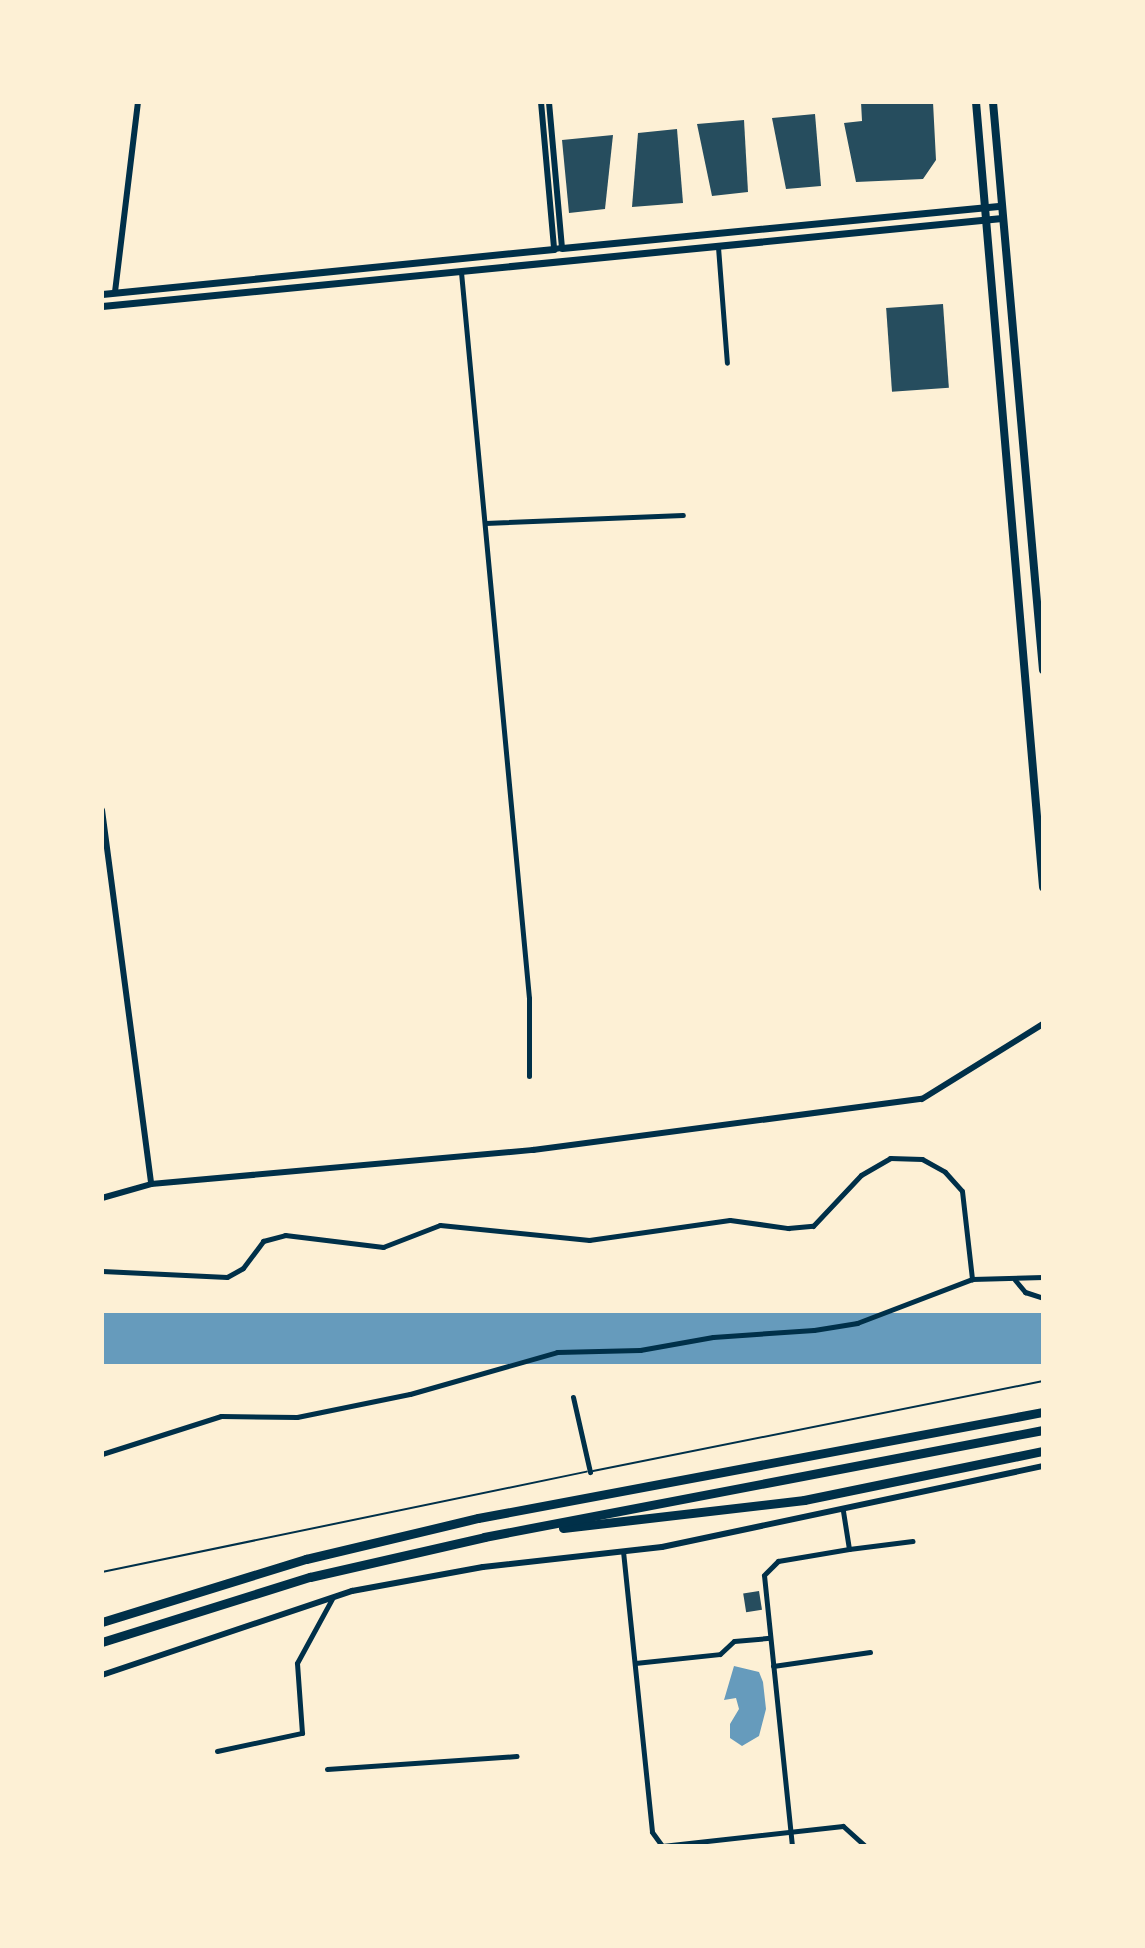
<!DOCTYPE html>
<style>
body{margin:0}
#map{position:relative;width:1145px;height:1948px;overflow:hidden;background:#fdf0d5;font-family:Helvetica,sans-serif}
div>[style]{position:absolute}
.water>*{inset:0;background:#669bbc;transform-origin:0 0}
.building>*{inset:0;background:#264d5e;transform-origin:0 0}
.service>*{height:2px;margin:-1px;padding:0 1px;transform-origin:1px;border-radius:1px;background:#003049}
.minor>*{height:5px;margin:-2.5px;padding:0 2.5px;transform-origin:2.5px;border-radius:2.5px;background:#003049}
.tertiary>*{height:6px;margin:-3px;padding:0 3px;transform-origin:3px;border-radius:3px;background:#003049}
.secondary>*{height:7px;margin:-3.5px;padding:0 3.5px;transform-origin:3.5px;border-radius:3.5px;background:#003049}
.primary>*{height:8px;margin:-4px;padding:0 4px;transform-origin:4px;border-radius:4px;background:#003049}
.motorway>*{height:9px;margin:-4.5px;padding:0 4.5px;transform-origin:4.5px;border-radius:4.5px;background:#003049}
span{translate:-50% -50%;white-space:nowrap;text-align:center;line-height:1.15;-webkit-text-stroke:7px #fdf0d5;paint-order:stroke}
.frame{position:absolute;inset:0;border:104px solid #fdf0d5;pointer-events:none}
</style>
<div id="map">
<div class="water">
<div style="left:1043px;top:1313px;width:51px;height:959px;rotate:90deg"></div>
<div style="clip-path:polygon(734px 1666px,759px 1672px,763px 1682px,766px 1709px,759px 1736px,742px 1746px,730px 1738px,730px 1724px,739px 1709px,736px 1698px,724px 1700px)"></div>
</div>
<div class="building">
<div style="clip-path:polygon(861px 102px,933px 102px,936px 160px,923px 179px,856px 182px,844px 123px,862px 121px)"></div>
<div style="clip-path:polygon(815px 114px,821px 186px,786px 189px,772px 118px)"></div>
<div style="clip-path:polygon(744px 120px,748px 192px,712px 196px,697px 124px)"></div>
<div style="clip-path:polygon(677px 129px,683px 203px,632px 207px,638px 133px)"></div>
<div style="clip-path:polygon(613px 135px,605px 209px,569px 213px,562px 140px)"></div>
<div style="left:943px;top:304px;width:84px;height:57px;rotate:86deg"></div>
<div style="left:759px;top:1591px;width:19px;height:16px;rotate:81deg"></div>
</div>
<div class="service">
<div style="left:593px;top:1471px;width:459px;rotate:-11.3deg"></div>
<div style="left:102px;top:1572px;width:495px;rotate:-11.7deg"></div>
</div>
<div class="minor">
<div style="left:718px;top:247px;width:116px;rotate:85.6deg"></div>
<div style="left:461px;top:272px;width:729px;rotate:84.65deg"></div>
<div style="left:529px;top:998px;width:78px;rotate:90deg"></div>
<div style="left:485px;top:523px;width:198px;rotate:-2.3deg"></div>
<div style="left:102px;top:1271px;width:125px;rotate:2.7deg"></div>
<div style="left:227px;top:1277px;width:18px;rotate:-29deg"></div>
<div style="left:243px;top:1268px;width:34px;rotate:-53deg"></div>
<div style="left:263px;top:1241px;width:23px;rotate:-15deg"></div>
<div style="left:285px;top:1235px;width:99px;rotate:7deg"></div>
<div style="left:383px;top:1247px;width:61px;rotate:-21.1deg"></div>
<div style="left:440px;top:1225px;width:150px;rotate:5.7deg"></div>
<div style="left:589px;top:1240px;width:142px;rotate:-8.1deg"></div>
<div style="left:730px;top:1220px;width:59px;rotate:7.9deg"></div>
<div style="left:788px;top:1228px;width:25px;rotate:-5deg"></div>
<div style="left:813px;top:1226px;width:70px;rotate:-46.7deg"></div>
<div style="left:861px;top:1175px;width:34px;rotate:-30deg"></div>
<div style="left:890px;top:1158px;width:32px;rotate:2deg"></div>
<div style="left:922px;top:1159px;width:26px;rotate:29deg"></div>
<div style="left:945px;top:1172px;width:25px;rotate:48deg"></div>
<div style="left:962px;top:1191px;width:89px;rotate:83.5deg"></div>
<div style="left:1015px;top:1280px;width:16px;rotate:50deg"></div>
<div style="left:1025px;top:1292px;width:19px;rotate:18deg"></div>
<div style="left:573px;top:1397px;width:77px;rotate:77.2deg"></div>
<div style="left:102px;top:1454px;width:125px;rotate:-17.7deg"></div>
<div style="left:221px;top:1416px;width:76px;rotate:0.8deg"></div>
<div style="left:297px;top:1417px;width:115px;rotate:-11.5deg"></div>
<div style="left:410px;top:1394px;width:153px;rotate:-15.9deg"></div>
<div style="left:557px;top:1352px;width:83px;rotate:-1.4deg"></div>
<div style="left:640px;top:1350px;width:74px;rotate:-10.1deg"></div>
<div style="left:713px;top:1337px;width:101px;rotate:-4deg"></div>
<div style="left:814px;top:1330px;width:44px;rotate:-9.2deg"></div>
<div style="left:857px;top:1323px;width:123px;rotate:-20.9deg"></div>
<div style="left:972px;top:1279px;width:71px;rotate:-1.6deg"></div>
<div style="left:849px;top:1549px;width:64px;rotate:-7.1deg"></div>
<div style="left:623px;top:1551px;width:282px;rotate:84.1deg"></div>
<div style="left:652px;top:1832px;width:17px;rotate:54deg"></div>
<div style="left:635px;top:1663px;width:85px;rotate:-6deg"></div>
<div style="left:720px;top:1654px;width:19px;rotate:-43deg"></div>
<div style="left:734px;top:1641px;width:36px;rotate:-5deg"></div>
<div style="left:773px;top:1666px;width:98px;rotate:-8.2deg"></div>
<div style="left:217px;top:1751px;width:87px;rotate:-12deg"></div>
<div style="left:302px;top:1733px;width:70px;rotate:-94.1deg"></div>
<div style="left:297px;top:1663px;width:75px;rotate:-61.4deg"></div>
<div style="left:327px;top:1769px;width:190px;rotate:-3.9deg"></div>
<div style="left:662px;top:1846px;width:182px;rotate:-6.3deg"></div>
<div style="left:843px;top:1826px;width:30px;rotate:42deg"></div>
<div style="left:792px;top:1846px;width:272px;rotate:-95.9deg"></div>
<div style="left:764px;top:1575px;width:20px;rotate:-45deg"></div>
<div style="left:778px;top:1561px;width:72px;rotate:-9.6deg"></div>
<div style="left:849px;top:1549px;width:39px;rotate:-99deg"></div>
<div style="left:899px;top:1846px;width:41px"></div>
</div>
<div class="tertiary">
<div style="left:541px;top:102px;width:148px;rotate:84.9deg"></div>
<div style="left:554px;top:249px;width:8px;rotate:-7deg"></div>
<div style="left:562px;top:248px;width:147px;rotate:-95.1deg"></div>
<div style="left:115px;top:292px;width:191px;rotate:-83.1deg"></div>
<div style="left:102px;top:810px;width:377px;rotate:82.5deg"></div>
<div style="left:102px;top:1198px;width:51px;rotate:-15.9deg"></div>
<div style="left:151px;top:1184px;width:384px;rotate:-5.1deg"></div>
<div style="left:533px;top:1150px;width:392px;rotate:-7.5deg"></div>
<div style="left:922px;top:1099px;width:142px;rotate:-31.8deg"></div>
<div style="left:102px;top:1675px;width:264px;rotate:-18.6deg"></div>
<div style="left:352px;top:1591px;width:133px;rotate:-10.4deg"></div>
<div style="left:483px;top:1567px;width:180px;rotate:-6.4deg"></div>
<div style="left:662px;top:1547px;width:390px;rotate:-12deg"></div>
</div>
<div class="secondary">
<div style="left:562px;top:248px;width:441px;rotate:-5.5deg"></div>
<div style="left:102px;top:294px;width:454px;rotate:-5.7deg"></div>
<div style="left:102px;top:306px;width:904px;rotate:-5.58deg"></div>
</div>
<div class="primary">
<div style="left:976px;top:102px;width:788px;rotate:85.12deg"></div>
<div style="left:993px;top:102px;width:570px;rotate:84.97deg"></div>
</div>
<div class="motorway">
<div style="left:563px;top:1528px;width:243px;rotate:-6.6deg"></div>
<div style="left:804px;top:1500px;width:244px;rotate:-11.6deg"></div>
<div style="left:102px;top:1622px;width:214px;rotate:-17.2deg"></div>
<div style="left:306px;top:1559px;width:177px;rotate:-13.4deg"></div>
<div style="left:478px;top:1518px;width:575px;rotate:-10.63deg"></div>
<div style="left:102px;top:1642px;width:218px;rotate:-17.4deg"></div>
<div style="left:310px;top:1577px;width:179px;rotate:-12.9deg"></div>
<div style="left:484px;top:1537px;width:569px;rotate:-10.84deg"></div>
</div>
<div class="frame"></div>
</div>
